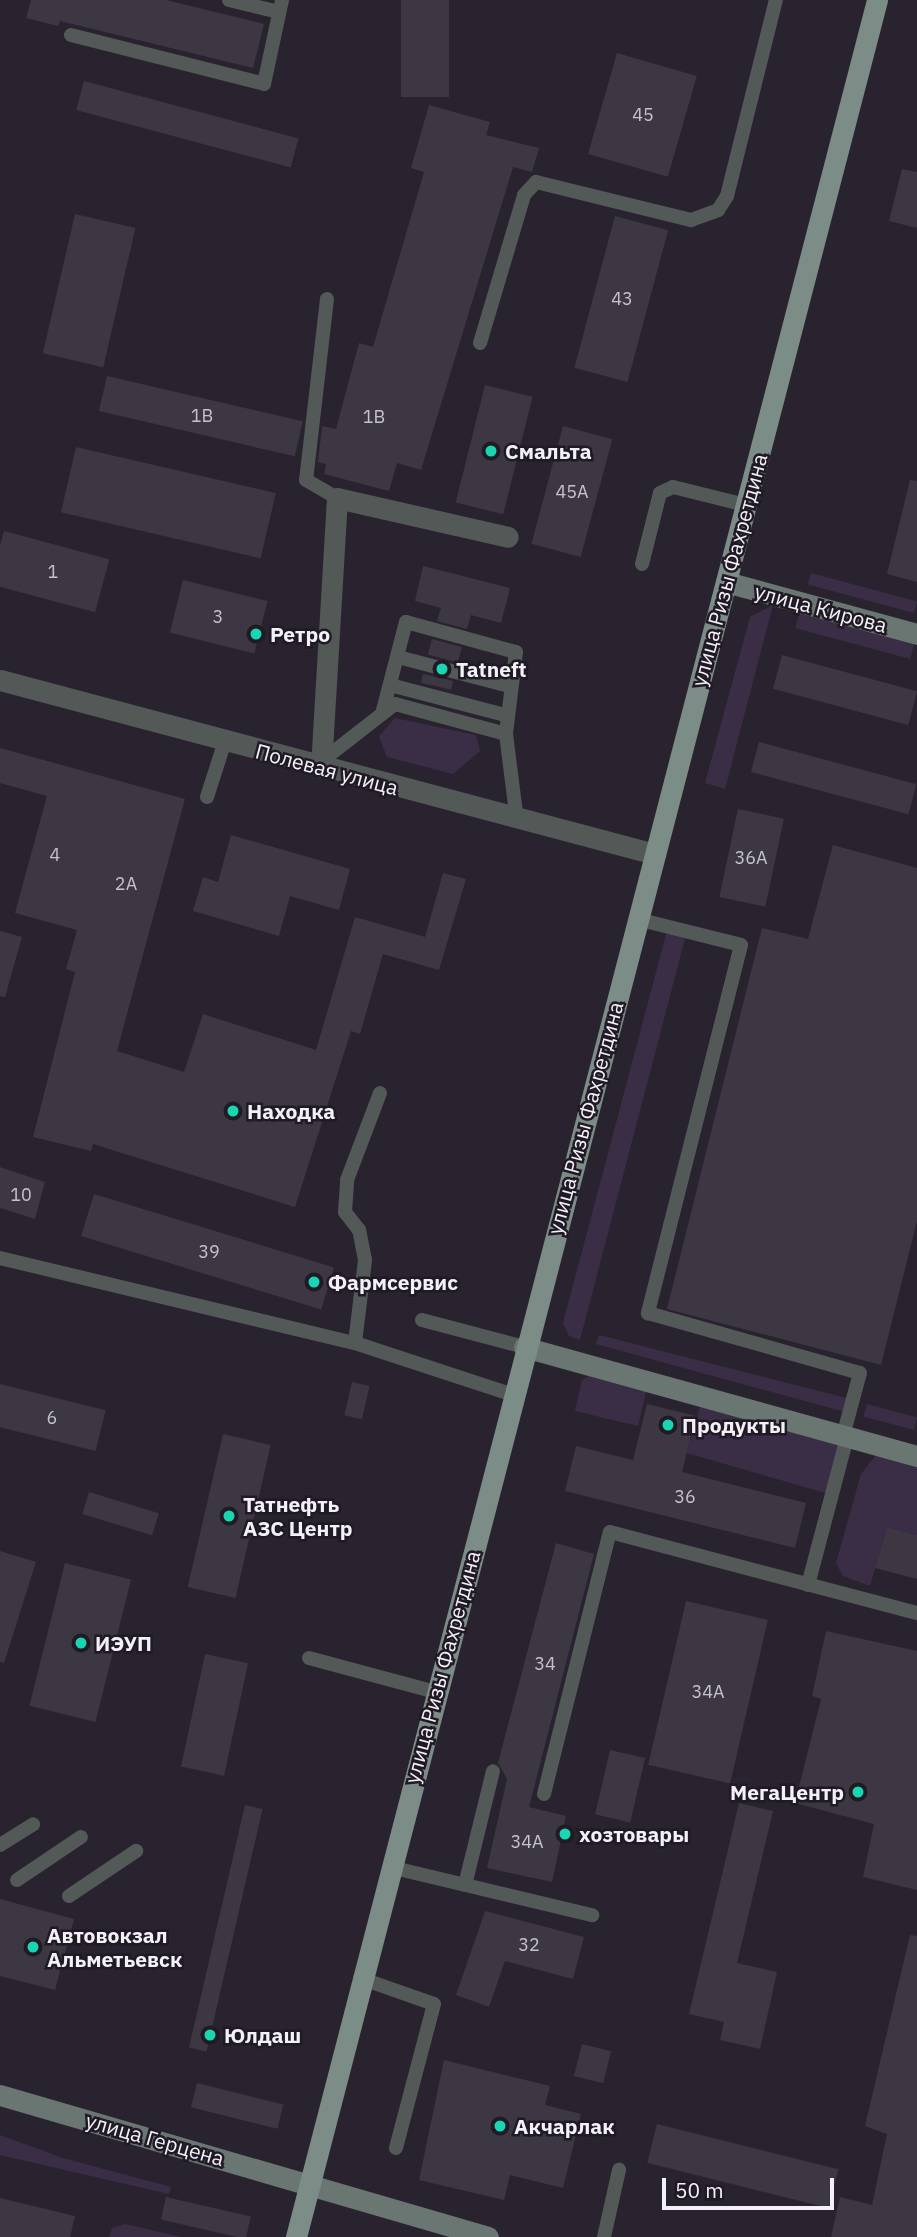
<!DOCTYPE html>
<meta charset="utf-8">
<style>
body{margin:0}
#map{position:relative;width:917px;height:2237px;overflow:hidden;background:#29232f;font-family:"IBM Plex Sans",sans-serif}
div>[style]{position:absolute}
.green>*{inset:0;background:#3a2e46;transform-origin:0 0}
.building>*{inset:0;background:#3d3743;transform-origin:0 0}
.lane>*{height:14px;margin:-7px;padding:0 7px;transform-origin:7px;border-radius:7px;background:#525957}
.street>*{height:21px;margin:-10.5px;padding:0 10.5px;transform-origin:10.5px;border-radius:10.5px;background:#525957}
.secondary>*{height:21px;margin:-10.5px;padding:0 10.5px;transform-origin:10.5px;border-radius:10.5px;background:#6a7672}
.primary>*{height:21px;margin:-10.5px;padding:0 10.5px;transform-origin:10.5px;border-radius:10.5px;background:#7c8c87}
.dots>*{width:19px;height:19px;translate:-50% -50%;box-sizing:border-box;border:4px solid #201a25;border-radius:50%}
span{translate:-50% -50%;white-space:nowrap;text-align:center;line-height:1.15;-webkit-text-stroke:5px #201a25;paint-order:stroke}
.number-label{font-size:18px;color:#c6c2cb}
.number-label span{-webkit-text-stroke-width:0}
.poi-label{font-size:21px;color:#f4f0f8;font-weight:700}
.left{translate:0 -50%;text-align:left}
.right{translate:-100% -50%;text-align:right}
.street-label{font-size:21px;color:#f4f0f8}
.scale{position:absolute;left:662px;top:2178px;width:172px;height:32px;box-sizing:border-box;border:4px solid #f4f0f8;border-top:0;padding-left:9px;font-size:21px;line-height:24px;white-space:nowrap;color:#f4f0f8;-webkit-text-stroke:5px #201a25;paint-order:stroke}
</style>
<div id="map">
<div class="green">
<div style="left:811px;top:573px;width:110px;height:12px;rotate:15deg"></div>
<div style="left:802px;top:603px;width:119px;height:26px;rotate:15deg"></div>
<div style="clip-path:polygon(773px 605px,725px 789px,705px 783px,750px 617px)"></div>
<div style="clip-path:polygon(395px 718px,476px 735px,480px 751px,453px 774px,387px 757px,379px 736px)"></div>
<div style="clip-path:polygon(668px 927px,687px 931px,580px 1340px,569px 1336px,563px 1323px)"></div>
<div style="clip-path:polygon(599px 1335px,850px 1399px,845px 1412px,596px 1344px)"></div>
<div style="clip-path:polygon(589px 1376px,646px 1392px,638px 1426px,575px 1411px,582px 1380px)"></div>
<div style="left:867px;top:1404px;width:52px;height:13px;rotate:15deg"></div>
<div style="left:700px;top:1406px;width:150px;height:49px;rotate:16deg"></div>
<div style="clip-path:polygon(876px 1455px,917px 1466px,917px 1535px,887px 1527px,870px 1586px,843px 1576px,836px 1563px,861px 1474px)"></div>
<div style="clip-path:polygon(0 2135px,63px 2158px,171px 2187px,169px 2194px,0 2155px)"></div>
<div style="clip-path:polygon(125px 2224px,181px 2237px,109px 2237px,112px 2228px)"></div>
</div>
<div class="building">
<div style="clip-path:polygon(31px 0,166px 0,264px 24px,253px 68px,60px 21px,58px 26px,26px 18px)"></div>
<div style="left:401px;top:0;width:48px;height:97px"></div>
<div style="left:617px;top:53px;width:83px;height:105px;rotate:16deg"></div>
<div style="left:84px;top:81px;width:222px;height:30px;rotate:15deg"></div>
<div style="clip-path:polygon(429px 105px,490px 122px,486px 135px,539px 148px,532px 172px,513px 167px,421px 470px,397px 463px,389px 491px,324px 474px,326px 464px,318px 462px,322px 426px,336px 429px,359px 343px,373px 347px,424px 172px,411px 168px)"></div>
<div style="clip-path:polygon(902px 169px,917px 172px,917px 228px,889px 221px)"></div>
<div style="left:75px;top:214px;width:62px;height:143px;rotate:13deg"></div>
<div style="left:615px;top:216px;width:55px;height:157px;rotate:15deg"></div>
<div style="left:107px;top:376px;width:201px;height:36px;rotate:13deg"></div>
<div style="left:485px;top:385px;width:49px;height:121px;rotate:14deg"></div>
<div style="left:563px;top:426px;width:51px;height:122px;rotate:15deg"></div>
<div style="left:76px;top:447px;width:205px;height:67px;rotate:13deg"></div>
<div style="clip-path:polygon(910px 480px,917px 481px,917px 582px,887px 574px)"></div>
<div style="left:4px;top:531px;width:109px;height:55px;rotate:15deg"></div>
<div style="clip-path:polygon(423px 566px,510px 588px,501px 623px,471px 615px,467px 629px,437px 621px,441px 608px,415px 601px)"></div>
<div style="left:183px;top:580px;width:87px;height:54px;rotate:14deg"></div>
<div style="left:432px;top:639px;width:31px;height:16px;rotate:15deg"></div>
<div style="left:782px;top:655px;width:140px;height:35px;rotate:15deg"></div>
<div style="left:423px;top:674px;width:31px;height:9px;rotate:13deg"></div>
<div style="left:759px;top:742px;width:163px;height:31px;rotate:15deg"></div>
<div style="clip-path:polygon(0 748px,185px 799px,117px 1051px,184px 1072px,203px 1014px,316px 1050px,355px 917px,425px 937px,443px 873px,466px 879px,439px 970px,383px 954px,360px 1034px,351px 1031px,295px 1207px,93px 1144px,91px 1151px,33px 1137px,75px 972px,66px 969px,77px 930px,15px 913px,47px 796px,0 783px)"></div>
<div style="left:738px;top:809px;width:47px;height:90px;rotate:12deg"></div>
<div style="clip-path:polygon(231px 835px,350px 869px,339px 910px,290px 896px,279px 936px,193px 911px,203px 877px,218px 882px)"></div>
<div style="clip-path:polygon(833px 845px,917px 868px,917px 1221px,881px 1365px,667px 1309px,762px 928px,808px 939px)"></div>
<div style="clip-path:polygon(0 931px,22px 937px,5px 997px,0 996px)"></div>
<div style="clip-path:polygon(0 1167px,45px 1182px,35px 1219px,0 1208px)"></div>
<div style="left:94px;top:1194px;width:251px;height:44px;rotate:17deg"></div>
<div style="left:352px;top:1382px;width:18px;height:34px;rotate:13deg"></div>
<div style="left:0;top:1384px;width:109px;height:42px;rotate:14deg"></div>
<div style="clip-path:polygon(647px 1404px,696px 1416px,682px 1472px,806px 1503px,795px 1548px,565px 1491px,576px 1446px,633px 1460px)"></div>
<div style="left:223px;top:1434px;width:49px;height:157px;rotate:13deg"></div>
<div style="left:89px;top:1492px;width:73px;height:23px;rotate:17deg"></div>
<div style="clip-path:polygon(887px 1527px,917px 1535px,917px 1579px,875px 1568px)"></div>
<div style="clip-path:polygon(556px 1543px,594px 1554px,529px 1807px,566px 1816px,552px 1882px,487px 1868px,507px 1779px,498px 1763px)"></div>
<div style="clip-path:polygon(0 1551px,36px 1562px,4px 1663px,0 1662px)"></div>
<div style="left:65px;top:1563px;width:68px;height:147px;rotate:14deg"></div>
<div style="left:686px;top:1601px;width:84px;height:168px;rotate:13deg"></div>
<div style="clip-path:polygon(826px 1631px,917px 1651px,917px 1890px,863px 1877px,874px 1824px,795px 1803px,821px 1699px,812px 1696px)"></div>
<div style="left:205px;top:1654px;width:44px;height:115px;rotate:12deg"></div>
<div style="left:610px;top:1750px;width:36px;height:66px;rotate:13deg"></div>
<div style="clip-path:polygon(739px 1803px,773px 1811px,737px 1963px,777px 1972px,760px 2049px,720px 2040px,724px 2022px,689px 2014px)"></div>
<div style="left:245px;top:1805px;width:18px;height:249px;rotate:13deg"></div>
<div style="clip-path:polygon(0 1899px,74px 1919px,55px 1990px,0 1976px)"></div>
<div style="clip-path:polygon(485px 1911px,584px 1937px,573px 1979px,505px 1961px,489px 2007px,456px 1995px)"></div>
<div style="clip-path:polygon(910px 1935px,917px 1936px,917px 2237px,831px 2237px,840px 2197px,872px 2205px,887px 2134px,865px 2126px)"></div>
<div style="left:582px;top:2044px;width:30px;height:33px;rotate:14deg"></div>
<div style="clip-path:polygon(444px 2060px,550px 2086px,545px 2105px,581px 2114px,563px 2188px,510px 2175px,504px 2200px,419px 2180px)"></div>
<div style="left:197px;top:2083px;width:89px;height:25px;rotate:14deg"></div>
<div style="left:657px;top:2124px;width:187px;height:40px;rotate:14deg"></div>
<div style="left:166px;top:2197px;width:87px;height:23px;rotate:13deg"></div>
<div style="clip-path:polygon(0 2198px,75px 2216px,70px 2237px,0 2237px)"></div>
</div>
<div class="lane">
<div style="left:229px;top:0;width:51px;rotate:13.5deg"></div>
<div style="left:71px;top:35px;width:199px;rotate:14.2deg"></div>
<div style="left:264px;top:84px;width:86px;rotate:-77.9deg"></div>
<div style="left:327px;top:299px;width:182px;rotate:96.6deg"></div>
<div style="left:306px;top:480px;width:36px;rotate:30deg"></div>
<div style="left:480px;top:343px;width:154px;rotate:-73.4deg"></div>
<div style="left:524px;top:195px;width:18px;rotate:-47deg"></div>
<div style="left:536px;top:182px;width:160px;rotate:13.8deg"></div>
<div style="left:691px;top:220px;width:29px;rotate:-20deg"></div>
<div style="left:718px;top:210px;width:17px;rotate:-57deg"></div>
<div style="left:727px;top:196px;width:202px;rotate:-76deg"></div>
<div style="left:642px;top:564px;width:73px;rotate:-75.8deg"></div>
<div style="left:660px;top:493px;width:14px;rotate:-25deg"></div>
<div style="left:673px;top:487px;width:75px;rotate:13.9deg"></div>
<div style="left:398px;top:657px;width:115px;rotate:14.6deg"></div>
<div style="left:390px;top:685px;width:119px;rotate:14.6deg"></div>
<div style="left:382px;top:714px;width:95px;rotate:-75.4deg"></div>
<div style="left:406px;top:622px;width:114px;rotate:15.3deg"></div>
<div style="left:516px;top:652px;width:83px;rotate:97deg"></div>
<div style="left:323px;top:760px;width:91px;rotate:-37.9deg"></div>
<div style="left:395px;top:704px;width:115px;rotate:15.1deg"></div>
<div style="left:506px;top:734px;width:88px;rotate:82.8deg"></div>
<div style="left:207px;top:797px;width:59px;rotate:-72.2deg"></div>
<div style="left:637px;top:919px;width:107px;rotate:14deg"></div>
<div style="left:741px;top:945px;width:380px;rotate:104.2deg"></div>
<div style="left:648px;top:1313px;width:220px;rotate:15.8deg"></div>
<div style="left:860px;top:1373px;width:65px;rotate:105.1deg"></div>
<div style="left:0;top:1258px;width:365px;rotate:13.5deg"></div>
<div style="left:355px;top:1343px;width:166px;rotate:18.2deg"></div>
<div style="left:422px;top:1320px;width:106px;rotate:14.8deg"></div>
<div style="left:355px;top:1343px;width:84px;rotate:-83.1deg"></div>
<div style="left:365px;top:1260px;width:31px;rotate:-101deg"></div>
<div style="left:359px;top:1230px;width:23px;rotate:-128deg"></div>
<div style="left:345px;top:1212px;width:32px;rotate:-86deg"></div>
<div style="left:347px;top:1180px;width:93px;rotate:-69.2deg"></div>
<div style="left:808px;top:1585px;width:153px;rotate:-75.2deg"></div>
<div style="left:309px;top:1658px;width:131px;rotate:15deg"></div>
<div style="left:544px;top:1794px;width:270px;rotate:-75.9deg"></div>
<div style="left:610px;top:1532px;width:318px;rotate:14.8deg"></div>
<div style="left:0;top:1845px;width:39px;rotate:-32deg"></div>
<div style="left:390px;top:1867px;width:208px;rotate:13.4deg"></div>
<div style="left:17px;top:1880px;width:77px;rotate:-33.9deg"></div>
<div style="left:465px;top:1885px;width:117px;rotate:-76.2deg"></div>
<div style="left:69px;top:1896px;width:81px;rotate:-33.9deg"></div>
<div style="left:360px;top:1978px;width:78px;rotate:19.4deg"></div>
<div style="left:434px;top:2004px;width:149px;rotate:104.8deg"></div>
<div style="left:604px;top:2237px;width:69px;rotate:-77.4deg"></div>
</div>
<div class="street">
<div style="left:0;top:680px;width:678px;rotate:14.88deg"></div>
<div style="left:321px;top:767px;width:269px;rotate:-86.6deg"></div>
<div style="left:337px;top:498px;width:175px;rotate:12.8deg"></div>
</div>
<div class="secondary">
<div style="left:726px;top:582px;width:198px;rotate:15.2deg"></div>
<div style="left:524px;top:1347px;width:408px;rotate:15.5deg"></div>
<div style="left:0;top:2095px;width:508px;rotate:16.22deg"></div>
</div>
<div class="primary">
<div style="left:296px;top:2237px;width:2311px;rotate:-75.44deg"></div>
</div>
<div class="dots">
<div style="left:491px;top:451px;background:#1ad5b2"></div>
<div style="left:256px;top:634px;background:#1ad5b2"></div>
<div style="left:442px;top:669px;background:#1ad5b2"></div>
<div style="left:233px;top:1111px;background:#1ad5b2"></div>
<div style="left:314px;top:1282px;background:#1ad5b2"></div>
<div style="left:668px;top:1425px;background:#1ad5b2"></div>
<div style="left:229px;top:1516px;background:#1ad5b2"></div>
<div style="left:81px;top:1643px;background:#1ad5b2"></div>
<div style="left:858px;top:1792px;background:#1ad5b2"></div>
<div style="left:565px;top:1834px;background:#1ad5b2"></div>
<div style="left:33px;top:1947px;background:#1ad5b2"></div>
<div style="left:210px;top:2035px;background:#1ad5b2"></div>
<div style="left:500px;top:2126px;background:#1ad5b2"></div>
</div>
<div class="number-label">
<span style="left:643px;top:115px">45</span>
<span style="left:622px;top:299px">43</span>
<span style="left:202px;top:416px">1В</span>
<span style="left:374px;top:417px">1В</span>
<span style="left:572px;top:492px">45А</span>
<span style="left:53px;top:572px">1</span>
<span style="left:218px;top:617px">3</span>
<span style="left:55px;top:855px">4</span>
<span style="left:751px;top:858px">36А</span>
<span style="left:126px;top:884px">2А</span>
<span style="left:21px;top:1195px">10</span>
<span style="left:209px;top:1252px">39</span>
<span style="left:52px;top:1418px">6</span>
<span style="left:685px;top:1497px">36</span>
<span style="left:545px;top:1664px">34</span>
<span style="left:708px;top:1692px">34А</span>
<span style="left:527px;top:1842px">34А</span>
<span style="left:529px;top:1945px">32</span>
</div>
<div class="poi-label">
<span class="left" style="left:505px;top:451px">Смальта</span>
<span class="left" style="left:270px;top:634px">Ретро</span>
<span class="left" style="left:456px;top:669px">Tatneft</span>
<span class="left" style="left:247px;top:1111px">Находка</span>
<span class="left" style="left:328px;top:1282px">Фармсервис</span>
<span class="left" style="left:682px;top:1425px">Продукты</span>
<span class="left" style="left:243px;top:1516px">Татнефть<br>АЗС Центр</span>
<span class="left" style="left:95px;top:1643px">ИЭУП</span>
<span class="right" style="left:844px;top:1792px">МегаЦентр</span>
<span class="left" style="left:579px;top:1834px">хозтовары</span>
<span class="left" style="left:47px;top:1947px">Автовокзал<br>Альметьевск</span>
<span class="left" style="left:224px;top:2035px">Юлдаш</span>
<span class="left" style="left:514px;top:2126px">Акчарлак</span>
</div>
<div class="street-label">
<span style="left:729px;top:570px;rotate:-75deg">улица Ризы Фахретдина</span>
<span style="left:821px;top:608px;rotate:15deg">улица Кирова</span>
<span style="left:327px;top:769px;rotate:15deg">Полевая улица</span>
<span style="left:585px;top:1118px;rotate:-75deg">улица Ризы Фахретдина</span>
<span style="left:442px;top:1667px;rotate:-75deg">улица Ризы Фахретдина</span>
<span style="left:155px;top:2139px;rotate:16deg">улица Герцена</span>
</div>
<div class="scale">50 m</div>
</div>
